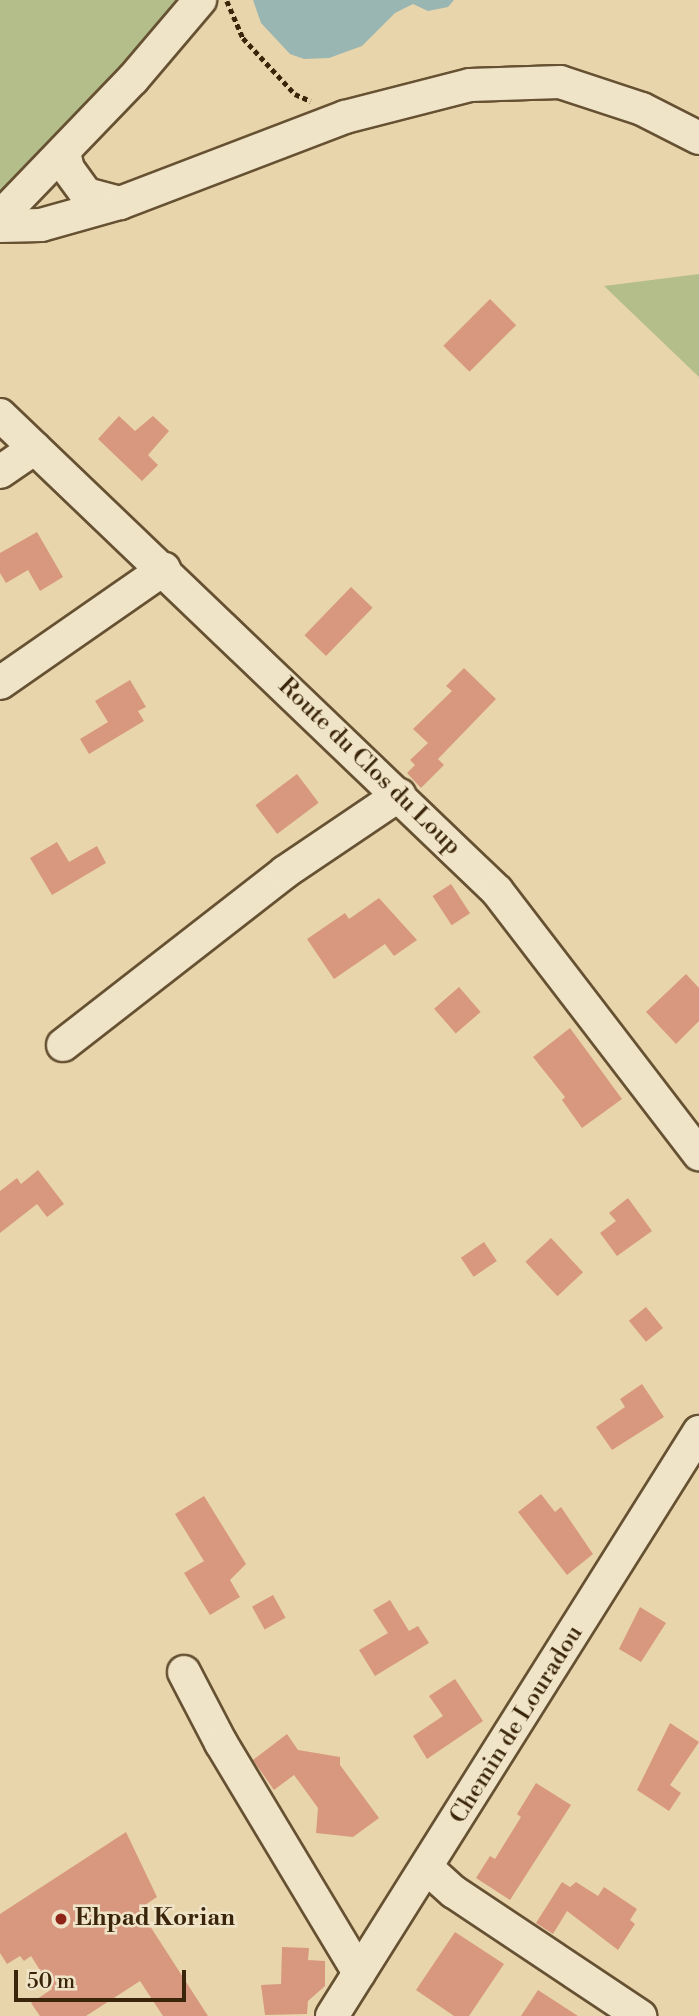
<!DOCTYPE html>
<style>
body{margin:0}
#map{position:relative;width:699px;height:2016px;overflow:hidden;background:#e8d5ab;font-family:"Libre Bodoni",serif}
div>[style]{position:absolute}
.green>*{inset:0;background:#b4be8b}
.water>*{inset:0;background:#9ab6b3}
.building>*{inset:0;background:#d8987f;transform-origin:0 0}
.path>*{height:4.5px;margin-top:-2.25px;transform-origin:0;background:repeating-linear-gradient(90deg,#3a250a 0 5px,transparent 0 8.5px)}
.roads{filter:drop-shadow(2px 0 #665132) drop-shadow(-2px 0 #665132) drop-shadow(0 2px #665132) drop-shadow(0 -2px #665132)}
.minor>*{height:32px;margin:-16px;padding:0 16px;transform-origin:16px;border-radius:16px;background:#f0e4c8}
.dots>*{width:19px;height:19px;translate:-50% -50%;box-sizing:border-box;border:4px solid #f0e4c8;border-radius:50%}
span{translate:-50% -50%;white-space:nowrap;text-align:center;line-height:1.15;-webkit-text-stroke:5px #f0e4c8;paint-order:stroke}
.street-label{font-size:24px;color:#3a250a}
.poi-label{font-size:24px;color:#3a250a;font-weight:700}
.left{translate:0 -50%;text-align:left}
.scale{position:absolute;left:14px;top:1970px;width:172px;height:32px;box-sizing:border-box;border:4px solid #3a250a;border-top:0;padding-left:9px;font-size:21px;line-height:24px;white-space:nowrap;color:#3a250a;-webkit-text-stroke:5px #f0e4c8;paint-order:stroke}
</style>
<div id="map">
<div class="green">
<div style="clip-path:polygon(0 0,192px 0,0 211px)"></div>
<div style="clip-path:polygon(699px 274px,699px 377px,604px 286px)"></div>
</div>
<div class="water">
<div style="clip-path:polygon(253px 0,454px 0,448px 7px,428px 11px,413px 4px,395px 13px,362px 46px,329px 58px,304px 59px,290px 54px,261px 23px)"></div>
</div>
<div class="building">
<div style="left:490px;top:299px;width:37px;height:66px;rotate:45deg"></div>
<div style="clip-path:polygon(119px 416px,135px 431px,153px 416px,169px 431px,148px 455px,158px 465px,142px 481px,98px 439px)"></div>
<div style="clip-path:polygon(37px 532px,63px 577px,40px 591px,28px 570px,6px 583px,0 573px,0 553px)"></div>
<div style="left:351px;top:587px;width:30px;height:67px;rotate:44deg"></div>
<div style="clip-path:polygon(464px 668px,496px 699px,438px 759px,444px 765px,421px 788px,407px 773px,415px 765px,410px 760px,428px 743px,413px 729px,452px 691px,446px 686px)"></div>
<div style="clip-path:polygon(130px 680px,146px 707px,138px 711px,144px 721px,89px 754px,80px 739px,108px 722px,95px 701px)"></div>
<div style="left:297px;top:774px;width:36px;height:52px;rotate:53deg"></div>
<div style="clip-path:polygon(57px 842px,69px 862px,97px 846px,106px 863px,52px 895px,30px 858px)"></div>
<div style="left:451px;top:884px;width:35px;height:22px;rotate:57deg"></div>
<div style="clip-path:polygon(379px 898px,417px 940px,394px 956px,385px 944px,334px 979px,307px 939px,345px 913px,349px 919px)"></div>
<div style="clip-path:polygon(686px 974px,699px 988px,699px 1021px,676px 1044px,646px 1012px)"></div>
<div style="left:459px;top:987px;width:33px;height:33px;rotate:49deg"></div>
<div style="clip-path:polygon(570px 1028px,622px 1099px,582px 1128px,562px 1100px,565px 1097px,533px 1057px)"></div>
<div style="clip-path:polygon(38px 1170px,64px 1204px,47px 1217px,37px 1204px,0 1233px,0 1191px,17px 1178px,21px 1184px)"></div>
<div style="clip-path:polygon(628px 1198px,652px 1231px,617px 1256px,600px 1233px,616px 1221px,609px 1213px)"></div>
<div style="left:551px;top:1238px;width:47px;height:35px;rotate:47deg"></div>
<div style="left:484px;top:1242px;width:23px;height:28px;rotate:56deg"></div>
<div style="left:646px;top:1307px;width:27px;height:22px;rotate:51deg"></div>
<div style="clip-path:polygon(642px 1384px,664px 1417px,612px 1450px,596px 1427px,625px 1407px,620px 1399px)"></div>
<div style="clip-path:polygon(541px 1494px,555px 1512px,561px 1507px,593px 1554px,567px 1575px,518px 1512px)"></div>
<div style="clip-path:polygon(204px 1496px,246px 1564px,230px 1580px,240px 1597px,210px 1615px,184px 1573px,204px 1561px,175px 1514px)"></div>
<div style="left:273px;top:1595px;width:26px;height:24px;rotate:61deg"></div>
<div style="clip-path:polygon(390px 1600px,409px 1631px,418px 1626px,429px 1643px,375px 1676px,359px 1650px,388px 1633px,373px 1610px)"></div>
<div style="clip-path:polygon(640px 1607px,666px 1623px,641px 1662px,619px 1649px)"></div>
<div style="clip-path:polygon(455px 1679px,483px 1721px,427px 1759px,413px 1736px,443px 1716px,429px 1696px)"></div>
<div style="clip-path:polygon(670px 1723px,699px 1742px,670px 1785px,681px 1793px,669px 1811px,637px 1790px)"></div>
<div style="clip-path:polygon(287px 1734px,298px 1750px,340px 1757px,340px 1765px,379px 1818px,353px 1837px,316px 1833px,318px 1808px,294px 1775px,274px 1790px,253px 1760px)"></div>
<div style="clip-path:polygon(536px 1783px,571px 1805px,510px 1900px,476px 1878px,490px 1856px,495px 1859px,521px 1817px,517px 1814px)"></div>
<div style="clip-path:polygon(126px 1832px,157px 1897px,139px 1909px,208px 2016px,163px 2016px,140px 1981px,86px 2016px,40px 2016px,31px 2003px,52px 1989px,31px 1956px,24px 1961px,20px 1956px,7px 1964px,0 1953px,0 1914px)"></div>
<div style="clip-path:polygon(562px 1882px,570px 1887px,576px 1882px,598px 1896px,604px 1887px,637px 1909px,630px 1920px,635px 1924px,618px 1950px,567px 1911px,553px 1934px,536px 1923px)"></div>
<div style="clip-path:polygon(455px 1932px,504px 1964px,469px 2016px,454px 2016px,416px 1990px)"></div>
<div style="clip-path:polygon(282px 1947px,309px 1948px,308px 1960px,325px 1961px,325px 1986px,308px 2001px,307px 2014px,265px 2015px,261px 1985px,281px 1984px)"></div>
<div style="clip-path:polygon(538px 1990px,578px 2016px,521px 2016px)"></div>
</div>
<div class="path">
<div style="left:227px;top:1px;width:40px;rotate:66.6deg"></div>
<div style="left:243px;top:38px;width:76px;rotate:47.1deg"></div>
<div style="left:295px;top:94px;width:17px;rotate:24deg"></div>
</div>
<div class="roads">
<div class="minor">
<div style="left:64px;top:152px;width:17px;rotate:77deg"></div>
<div style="left:68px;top:169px;width:31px;rotate:54deg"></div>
<div style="left:86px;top:194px;width:35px;rotate:15deg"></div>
<div style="left:0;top:217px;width:192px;rotate:-46.1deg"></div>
<div style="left:133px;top:79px;width:104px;rotate:-49.7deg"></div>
<div style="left:0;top:226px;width:41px;rotate:-1.4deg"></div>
<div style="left:41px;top:225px;width:82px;rotate:-15.6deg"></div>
<div style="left:120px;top:203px;width:241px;rotate:-20.9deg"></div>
<div style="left:345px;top:117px;width:129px;rotate:-14.4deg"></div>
<div style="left:470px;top:85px;width:90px;rotate:-1.9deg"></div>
<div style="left:560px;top:82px;width:86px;rotate:18.2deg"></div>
<div style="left:642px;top:109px;width:64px;rotate:27deg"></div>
<div style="left:0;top:415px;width:688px;rotate:43.76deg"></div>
<div style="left:497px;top:891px;width:332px;rotate:52.5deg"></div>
<div style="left:0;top:472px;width:42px;rotate:-34.4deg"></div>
<div style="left:0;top:683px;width:200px;rotate:-34.8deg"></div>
<div style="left:63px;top:1045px;width:281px;rotate:-37.9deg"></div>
<div style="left:285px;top:872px;width:138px;rotate:-34deg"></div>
<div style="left:184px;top:1672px;width:80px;rotate:62.5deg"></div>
<div style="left:221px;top:1743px;width:268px;rotate:59deg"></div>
<div style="left:427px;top:1868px;width:36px;rotate:42deg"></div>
<div style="left:454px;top:1892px;width:224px;rotate:33.7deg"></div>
<div style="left:332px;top:2016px;width:690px;rotate:-57.85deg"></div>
</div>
</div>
<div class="dots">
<div style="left:61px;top:1919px;background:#8f2418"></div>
</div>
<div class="street-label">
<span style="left:369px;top:767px;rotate:44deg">Route du Clos du Loup</span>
<span style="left:517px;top:1725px;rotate:-58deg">Chemin de Louradou</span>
</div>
<div class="poi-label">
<span class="left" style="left:75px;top:1919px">Ehpad Korian</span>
</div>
<div class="scale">50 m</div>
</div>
